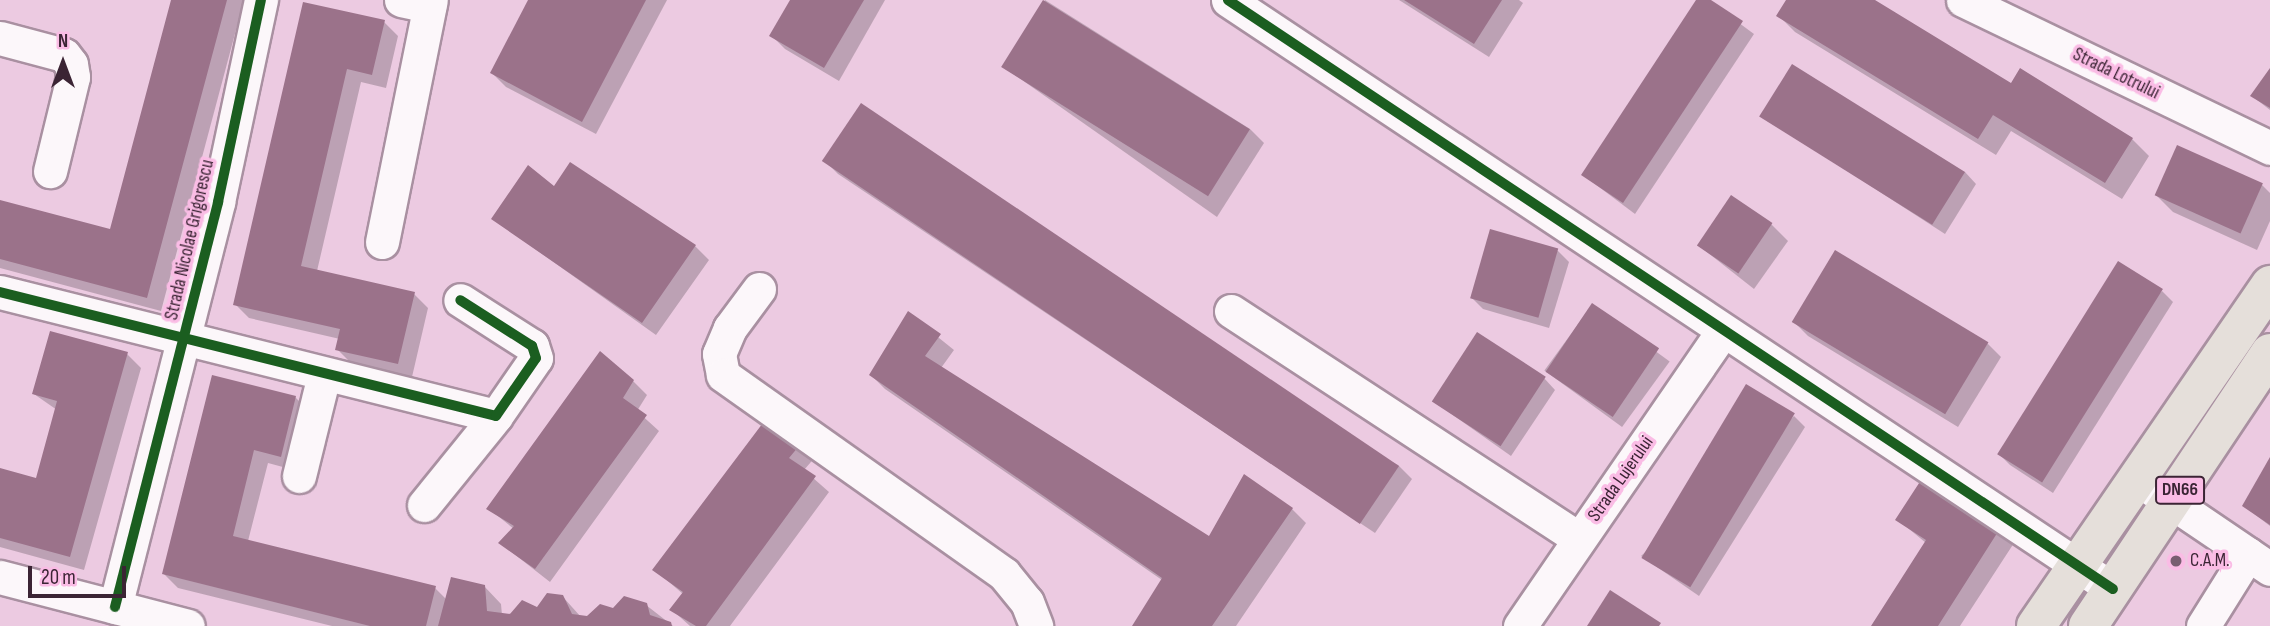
<!DOCTYPE html>
<style>
body{margin:0}
#map{position:relative;width:2270px;height:626px;overflow:hidden;background:#eccae1;font-family:"Sofia Sans Condensed",sans-serif}
div>[style]{position:absolute}
.shadow>*{inset:0;background:#0003;transform-origin:0 0}
.building>*{inset:0;background:#9b728a;transform-origin:0 0}
.roads{filter:drop-shadow(2px 0 #a990a1) drop-shadow(-2px 0 #a990a1) drop-shadow(0 2px #a990a1) drop-shadow(0 -2px #a990a1)}
.minor>*{height:33px;margin:-16.5px;padding:0 16.5px;transform-origin:16.5px;border-radius:16.5px;background:#fcf7fa}
.major>*{height:38px;margin:-19px;padding:0 19px;transform-origin:19px;border-radius:19px;background:#e5dfda}
.cycleway>*{height:10px;margin:-5px;padding:0 5px;transform-origin:5px;border-radius:5px;background:#1b5e20}
.dots>*{width:19px;height:19px;translate:-50% -50%;box-sizing:border-box;border:4px solid #fabce5;border-radius:50%}
span{translate:-50% -50%;white-space:nowrap;text-align:center;line-height:1.15;-webkit-text-stroke:7px #fabce5;paint-order:stroke}
.shield-label span{padding:2px 5px;background:#fabce5;border:2px solid;border-radius:5px;-webkit-text-stroke-width:0}
.shield-label{font-size:18px;color:#3b2434;font-weight:700}
.street-label{font-size:19px;color:#3b2434}
.poi-label{font-size:19px;color:#3b2434}
.left{translate:0 -50%;text-align:left}
.north{position:absolute;left:28px;top:28px;width:70px;height:70px;-webkit-text-stroke:5px #fabce5;paint-order:stroke;rotate:0deg;font-size:19px;font-weight:700;line-height:28px;text-align:center;color:#3b2434}
.north::after{content:'';display:block;margin:auto;width:24px;height:32px;background:#3b2434;clip-path:polygon(50% 0,100% 100%,50% 72%,0 100%)}
.scale{position:absolute;left:28px;top:566px;width:98px;height:32px;box-sizing:border-box;border:4px solid #3b2434;border-top:0;padding-left:9px;font-size:21px;line-height:24px;white-space:nowrap;color:#3b2434;-webkit-text-stroke:5px #fabce5;paint-order:stroke}
</style>
<div id="map">
<div class="shadow">
<div style="clip-path:polygon(173px 0,244px 0,161px 311px,0 268px,0 202px,112px 231px)"></div>
<div style="clip-path:polygon(530px 0,667px 0,596px 134px,506px 87px,492px 73px)"></div>
<div style="clip-path:polygon(792px 0,885px 0,839px 81px,785px 49px,771px 35px)"></div>
<div style="clip-path:polygon(1045px 0,1250px 129px,1264px 143px,1217px 217px,1005px 68px)"></div>
<div style="clip-path:polygon(1399px 0,1519px 0,1523px 3px,1489px 57px)"></div>
<div style="clip-path:polygon(1698px 0,1708px 0,1754px 34px,1635px 214px,1583px 175px)"></div>
<div style="clip-path:polygon(1788px 0,1872px 0,2012px 85px,2132px 139px,2149px 156px,2122px 199px,2011px 131px,1996px 155px,1795px 32px,1779px 16px)"></div>
<div style="clip-path:polygon(304px 4px,384px 22px,398px 36px,386px 88px,361px 82px,317px 271px,414px 294px,428px 308px,412px 377px,351px 363px,337px 349px,340px 339px,249px 318px,235px 304px)"></div>
<div style="clip-path:polygon(2270px 71px,2270px 110px,2252px 96px)"></div>
<div style="clip-path:polygon(1762px 116px,1965px 172px,1976px 184px,1945px 234px)"></div>
<div style="clip-path:polygon(824px 160px,1398px 465px,1412px 479px,1375px 533px,838px 174px)"></div>
<div style="clip-path:polygon(570px 165px,695px 246px,709px 260px,656px 335px,493px 219px,555px 188px)"></div>
<div style="clip-path:polygon(2262px 185px,2270px 193px,2270px 221px,2257px 250px,2173px 212px,2156px 195px)"></div>
<div style="clip-path:polygon(1771px 224px,1788px 241px,1754px 289px,1698px 245px)"></div>
<div style="clip-path:polygon(1491px 231px,1558px 251px,1569px 262px,1549px 328px,1483px 309px,1471px 297px)"></div>
<div style="clip-path:polygon(2162px 291px,2173px 302px,2053px 493px,2010px 465px,1999px 454px)"></div>
<div style="left:1592px;top:305px;width:96px;height:81px;rotate:36deg"></div>
<div style="clip-path:polygon(908px 313px,954px 350px,941px 368px,1209px 539px,1245px 476px,1292px 509px,1306px 523px,1236px 626px,1134px 626px,1162px 580px,885px 389px,871px 375px)"></div>
<div style="clip-path:polygon(1794px 322px,1987px 343px,2001px 357px,1958px 427px,1808px 336px)"></div>
<div style="clip-path:polygon(127px 354px,141px 368px,84px 570px,0 547px,0 470px,37px 480px,57px 410px,34px 394px)"></div>
<div style="clip-path:polygon(213px 378px,295px 397px,309px 411px,294px 470px,268px 463px,248px 541px,435px 588px,447px 600px,484px 586px,501px 604px,502px 615px,537px 609px,563px 597px,581px 617px,646px 605px,673px 626px,332px 626px,178px 588px,164px 574px)"></div>
<div style="clip-path:polygon(1544px 378px,1555px 390px,1511px 456px,1433px 401px)"></div>
<div style="clip-path:polygon(633px 381px,647px 395px,637px 411px,659px 431px,550px 582px,500px 543px,514px 529px,488px 508px)"></div>
<div style="clip-path:polygon(1794px 416px,1805px 427px,1699px 596px,1641px 556px)"></div>
<div style="clip-path:polygon(769px 418px,817px 455px,804px 470px,829px 492px,730px 626px,690px 626px,671px 609px,683px 594px,655px 570px)"></div>
<div style="clip-path:polygon(2270px 460px,2270px 526px,2244px 506px)"></div>
<div style="clip-path:polygon(1923px 480px,2014px 543px,1960px 626px,1873px 626px,1926px 543px,1897px 519px)"></div>
</div>
<div class="building">
<div style="clip-path:polygon(171px 0,227px 0,147px 298px,0 259px,0 200px,110px 229px)"></div>
<div style="clip-path:polygon(528px 0,646px 0,582px 122px,490px 73px)"></div>
<div style="clip-path:polygon(790px 0,864px 0,824px 68px,769px 36px)"></div>
<div style="left:1043px;top:0;width:244px;height:79px;rotate:32deg"></div>
<div style="clip-path:polygon(1404px 0,1502px 0,1474px 44px)"></div>
<div style="clip-path:polygon(1696px 0,1711px 0,1743px 21px,1623px 203px,1581px 175px)"></div>
<div style="clip-path:polygon(1786px 0,1875px 0,2011px 83px,2020px 68px,2133px 138px,2105px 183px,1993px 115px,1978px 139px,1776px 16px)"></div>
<div style="clip-path:polygon(303px 2px,385px 20px,372px 75px,347px 69px,301px 266px,415px 292px,398px 364px,335px 350px,340px 329px,233px 305px)"></div>
<div style="left:1792px;top:64px;width:204px;height:62px;rotate:32deg"></div>
<div style="clip-path:polygon(2270px 68px,2270px 108px,2250px 96px)"></div>
<div style="left:861px;top:103px;width:649px;height:70px;rotate:34deg"></div>
<div style="left:2177px;top:145px;width:94px;height:55px;rotate:24deg"></div>
<div style="clip-path:polygon(570px 162px,696px 245px,642px 323px,491px 219px,528px 165px,554px 186px)"></div>
<div style="left:1731px;top:195px;width:50px;height:61px;rotate:34deg"></div>
<div style="left:1490px;top:229px;width:71px;height:72px;rotate:16deg"></div>
<div style="left:1835px;top:250px;width:179px;height:84px;rotate:31deg"></div>
<div style="left:2118px;top:261px;width:53px;height:228px;rotate:32deg"></div>
<div style="left:1592px;top:303px;width:81px;height:83px;rotate:34deg"></div>
<div style="clip-path:polygon(908px 311px,941px 334px,925px 356px,1209px 536px,1244px 474px,1293px 508px,1212px 626px,1132px 626px,1162px 578px,869px 375px)"></div>
<div style="clip-path:polygon(50px 331px,128px 352px,70px 557px,0 538px,0 468px,36px 478px,57px 401px,32px 394px)"></div>
<div style="left:1477px;top:332px;width:82px;height:83px;rotate:33deg"></div>
<div style="clip-path:polygon(600px 351px,634px 380px,623px 398px,647px 415px,535px 569px,498px 543px,514px 526px,486px 509px)"></div>
<div style="clip-path:polygon(212px 375px,296px 396px,281px 457px,254px 450px,233px 536px,436px 586px,426px 626px,370px 626px,162px 574px)"></div>
<div style="left:1746px;top:384px;width:57px;height:203px;rotate:31deg"></div>
<div style="clip-path:polygon(769px 415px,804px 440px,789px 458px,816px 476px,706px 626px,696px 626px,669px 610px,683px 592px,652px 570px)"></div>
<div style="clip-path:polygon(2270px 457px,2270px 525px,2242px 506px)"></div>
<div style="clip-path:polygon(1923px 477px,2001px 527px,1938px 626px,1871px 626px,1926px 540px,1895px 520px)"></div>
<div style="clip-path:polygon(451px 577px,485px 585px,487px 611px,510px 614px,522px 600px,537px 607px,547px 593px,563px 595px,572px 614px,587px 616px,600px 604px,613px 608px,624px 596px,647px 603px,650px 615px,671px 622px,672px 626px,438px 626px)"></div>
<div style="clip-path:polygon(1610px 590px,1661px 623px,1659px 626px,1587px 626px)"></div>
</div>
<div class="roads">
<div class="minor">
<div style="left:401px;top:0;width:29px;rotate:12deg"></div>
<div style="left:1228px;top:0;width:1063px;rotate:33.65deg"></div>
<div style="left:1963px;top:0;width:341px;rotate:25.7deg"></div>
<div style="left:0;top:38px;width:66px;rotate:14.9deg"></div>
<div style="left:64px;top:55px;width:11px;rotate:52deg"></div>
<div style="left:71px;top:64px;width:13px;rotate:81deg"></div>
<div style="left:73px;top:77px;width:97px;rotate:103.7deg"></div>
<div style="left:382px;top:242px;width:247px;rotate:-78.6deg"></div>
<div style="left:759px;top:289px;width:49px;rotate:126.6deg"></div>
<div style="left:730px;top:328px;width:28px;rotate:113deg"></div>
<div style="left:719px;top:354px;width:21px;rotate:79deg"></div>
<div style="left:723px;top:375px;width:344px;rotate:35.3deg"></div>
<div style="left:1004px;top:574px;width:36px;rotate:51deg"></div>
<div style="left:1027px;top:602px;width:26px;rotate:69deg"></div>
<div style="left:0;top:292px;width:511px;rotate:14.04deg"></div>
<div style="left:496px;top:416px;width:70px;rotate:-55.4deg"></div>
<div style="left:536px;top:358px;width:13px;rotate:-108deg"></div>
<div style="left:532px;top:346px;width:85px;rotate:-147.4deg"></div>
<div style="left:1231px;top:311px;width:416px;rotate:33.2deg"></div>
<div style="left:299px;top:476px;width:104px;rotate:-76.1deg"></div>
<div style="left:2149px;top:487px;width:146px;rotate:34.1deg"></div>
<div style="left:424px;top:505px;width:114px;rotate:-51deg"></div>
<div style="left:0;top:577px;width:194px;rotate:14.6deg"></div>
<div style="left:115px;top:607px;width:418px;rotate:-75.7deg"></div>
<div style="left:218px;top:202px;width:207px;rotate:-78deg"></div>
<div style="left:1520px;top:626px;width:357px;rotate:-55.5deg"></div>
<div style="left:2203px;top:626px;width:85px;rotate:-58deg"></div>
</div>
<div class="major">
<div style="left:2036px;top:626px;width:414px;rotate:-55.5deg"></div>
<div style="left:2088px;top:626px;width:328px;rotate:-56.3deg"></div>
</div>
</div>
<div class="cycleway">
<div style="left:1228px;top:0;width:1063px;rotate:33.65deg"></div>
<div style="left:0;top:292px;width:511px;rotate:14.04deg"></div>
<div style="left:496px;top:416px;width:70px;rotate:-55.4deg"></div>
<div style="left:536px;top:358px;width:13px;rotate:-108deg"></div>
<div style="left:532px;top:346px;width:85px;rotate:-147.4deg"></div>
<div style="left:115px;top:607px;width:418px;rotate:-75.7deg"></div>
<div style="left:218px;top:202px;width:207px;rotate:-78deg"></div>
</div>
<div class="dots">
<div style="left:2176px;top:561px;background:#795e71"></div>
</div>
<div class="shield-label">
<span style="left:2180px;top:490px">DN66</span>
</div>
<div class="street-label">
<span style="left:2116px;top:74px;rotate:26deg">Strada Lotrului</span>
<span style="left:190px;top:240px;rotate:-77deg">Strada Nicolae Grigorescu</span>
<span style="left:1621px;top:479px;rotate:-55deg">Strada Lujerului</span>
</div>
<div class="poi-label">
<span class="left" style="left:2190px;top:561px">C.A.M.</span>
</div>
<div class="north">N</div>
<div class="scale">20 m</div>
</div>
